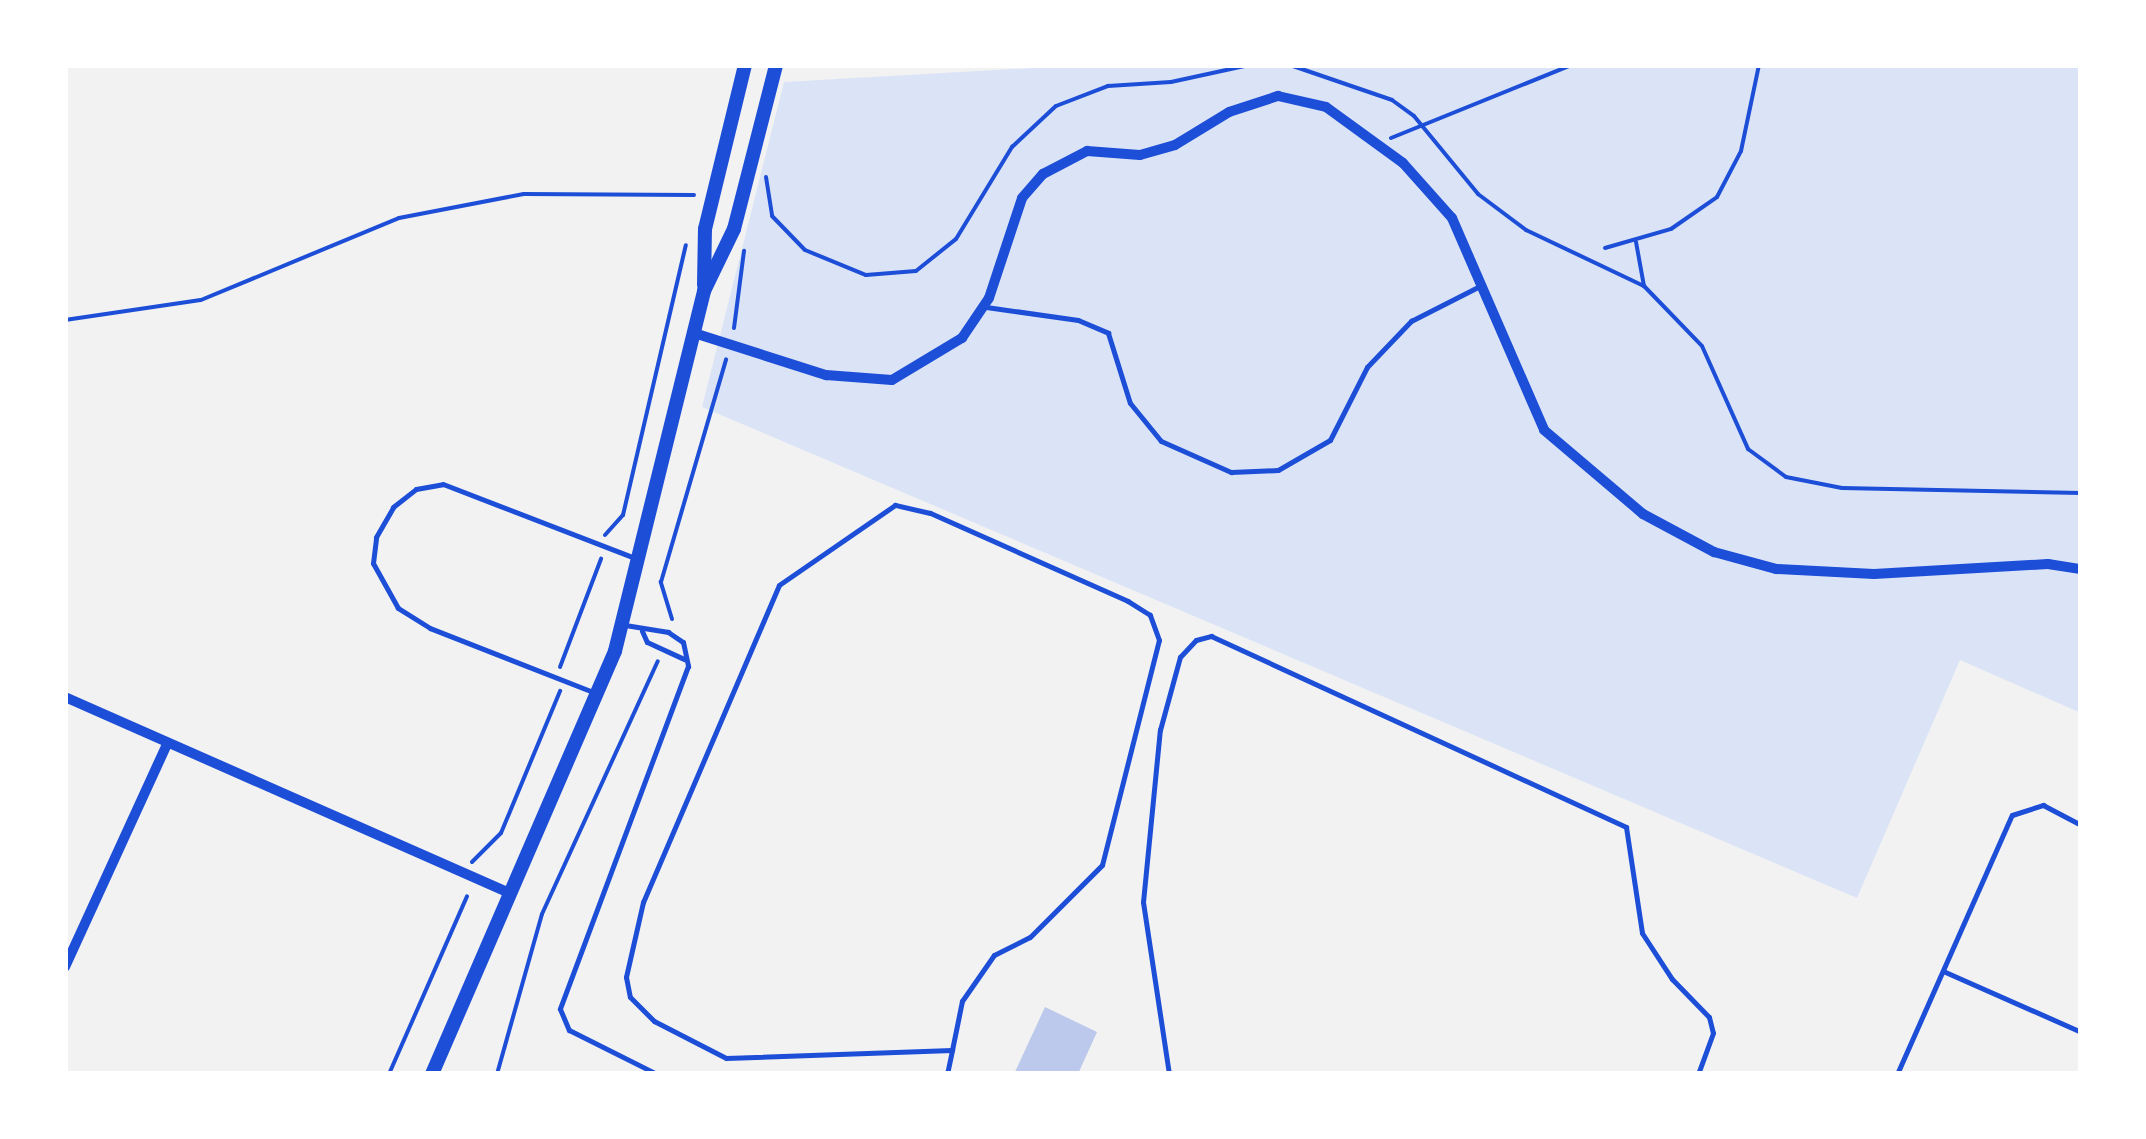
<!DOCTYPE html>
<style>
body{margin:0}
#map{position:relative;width:2146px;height:1139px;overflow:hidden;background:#f2f2f2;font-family:"Fira Sans Condensed",sans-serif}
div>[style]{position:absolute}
.green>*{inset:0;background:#dbe4f7}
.building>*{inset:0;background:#bdc9ec}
.path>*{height:4px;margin:-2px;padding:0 2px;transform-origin:2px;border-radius:2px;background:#1d4ed8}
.service>*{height:5px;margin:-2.5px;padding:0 2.5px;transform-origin:2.5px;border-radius:2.5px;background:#1d4ed8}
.minor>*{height:10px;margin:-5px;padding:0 5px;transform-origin:5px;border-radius:5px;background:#1d4ed8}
.tertiary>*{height:14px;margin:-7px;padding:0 7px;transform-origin:7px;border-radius:7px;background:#1d4ed8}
span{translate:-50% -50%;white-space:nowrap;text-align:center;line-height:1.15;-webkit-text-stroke:9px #fff;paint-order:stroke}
.frame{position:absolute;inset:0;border:68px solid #fff;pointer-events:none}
</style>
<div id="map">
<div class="green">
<div style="clip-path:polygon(1085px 65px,2081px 65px,2081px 713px,1960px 660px,1857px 898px,702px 407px,784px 82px)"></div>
</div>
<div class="building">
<div style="clip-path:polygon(1045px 1007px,1097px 1032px,1078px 1074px,1014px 1074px)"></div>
</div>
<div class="path">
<div style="left:1290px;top:65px;width:108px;rotate:18.9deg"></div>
<div style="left:1392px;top:100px;width:27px;rotate:36deg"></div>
<div style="left:1414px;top:116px;width:101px;rotate:50.6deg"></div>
<div style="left:1478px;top:194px;width:60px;rotate:36.9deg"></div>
<div style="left:1526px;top:230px;width:131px;rotate:25.4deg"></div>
<div style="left:1644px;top:286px;width:83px;rotate:46deg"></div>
<div style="left:1702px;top:346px;width:113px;rotate:65.9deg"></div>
<div style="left:1748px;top:449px;width:47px;rotate:36.4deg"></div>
<div style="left:1786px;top:477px;width:57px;rotate:11.1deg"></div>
<div style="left:1842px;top:488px;width:239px;rotate:1.2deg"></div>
<div style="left:1391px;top:138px;width:195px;rotate:-22deg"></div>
<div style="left:766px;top:177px;width:39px;rotate:81deg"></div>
<div style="left:772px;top:216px;width:47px;rotate:45.9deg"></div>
<div style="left:805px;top:250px;width:66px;rotate:22.3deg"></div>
<div style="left:866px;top:275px;width:50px;rotate:-4.6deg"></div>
<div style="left:916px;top:271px;width:51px;rotate:-38.7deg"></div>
<div style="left:956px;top:239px;width:108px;rotate:-58.7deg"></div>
<div style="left:1012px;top:147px;width:60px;rotate:-43deg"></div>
<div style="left:1056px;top:106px;width:56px;rotate:-21deg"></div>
<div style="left:1108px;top:86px;width:63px;rotate:-3.6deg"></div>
<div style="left:1171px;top:82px;width:80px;rotate:-12.3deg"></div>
<div style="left:1636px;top:242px;width:45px;rotate:79.7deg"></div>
<div style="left:1605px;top:248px;width:69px;rotate:-16.1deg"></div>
<div style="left:1671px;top:229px;width:56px;rotate:-34.8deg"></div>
<div style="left:1717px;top:197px;width:52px;rotate:-62.4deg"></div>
<div style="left:1741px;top:151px;width:88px;rotate:-78.2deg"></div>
<div style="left:65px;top:320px;width:137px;rotate:-8.4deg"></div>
<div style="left:201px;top:300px;width:214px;rotate:-22.5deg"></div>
<div style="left:399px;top:218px;width:127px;rotate:-10.9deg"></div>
<div style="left:524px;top:194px;width:170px;rotate:0.3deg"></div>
<div style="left:734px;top:328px;width:78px;rotate:-82.6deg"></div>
<div style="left:605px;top:535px;width:27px;rotate:-48deg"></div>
<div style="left:623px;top:515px;width:277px;rotate:-76.9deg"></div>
<div style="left:672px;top:619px;width:39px;rotate:-107deg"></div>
<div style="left:661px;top:582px;width:232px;rotate:-73.7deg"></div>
<div style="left:560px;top:667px;width:116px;rotate:-69.2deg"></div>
<div style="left:472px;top:862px;width:41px;rotate:-45deg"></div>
<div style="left:501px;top:833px;width:154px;rotate:-67.4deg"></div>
<div style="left:389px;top:1074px;width:194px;rotate:-66.3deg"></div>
<div style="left:497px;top:1074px;width:166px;rotate:-74.3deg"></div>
<div style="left:542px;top:914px;width:278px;rotate:-65.4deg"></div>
</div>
<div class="service">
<div style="left:986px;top:307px;width:93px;rotate:8deg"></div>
<div style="left:1078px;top:320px;width:33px;rotate:23deg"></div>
<div style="left:1108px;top:333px;width:73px;rotate:72.6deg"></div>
<div style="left:1130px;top:403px;width:49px;rotate:50.8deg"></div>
<div style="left:1161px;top:441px;width:77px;rotate:23.9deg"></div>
<div style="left:1231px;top:472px;width:47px;rotate:-2.4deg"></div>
<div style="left:1278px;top:470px;width:60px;rotate:-30deg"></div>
<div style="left:1330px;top:440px;width:82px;rotate:-63.1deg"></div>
<div style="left:1367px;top:367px;width:64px;rotate:-46.3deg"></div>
<div style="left:1411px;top:321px;width:75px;rotate:-26.9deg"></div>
<div style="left:625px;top:625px;width:44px;rotate:9.2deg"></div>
<div style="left:668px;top:632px;width:18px;rotate:34deg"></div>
<div style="left:683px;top:642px;width:25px;rotate:78deg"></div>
<div style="left:688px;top:666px;width:366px;rotate:110.5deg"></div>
<div style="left:560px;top:1009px;width:23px;rotate:67deg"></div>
<div style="left:569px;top:1030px;width:98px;rotate:26.6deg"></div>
<div style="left:642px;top:631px;width:12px;rotate:66deg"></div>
<div style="left:647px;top:642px;width:41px;rotate:24.7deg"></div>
<div style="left:593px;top:692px;width:175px;rotate:-158.6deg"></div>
<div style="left:430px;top:628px;width:38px;rotate:-148deg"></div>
<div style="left:398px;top:608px;width:51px;rotate:-119.1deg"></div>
<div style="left:373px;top:563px;width:26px;rotate:-83deg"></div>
<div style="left:376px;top:537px;width:34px;rotate:-60deg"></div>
<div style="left:393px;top:507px;width:29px;rotate:-38deg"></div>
<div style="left:416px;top:489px;width:27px;rotate:-10deg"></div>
<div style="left:443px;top:484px;width:206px;rotate:21.1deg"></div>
<div style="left:1943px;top:971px;width:151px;rotate:23.8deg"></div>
<div style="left:947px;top:1074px;width:25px;rotate:-78deg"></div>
<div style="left:952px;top:1050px;width:50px;rotate:-78.5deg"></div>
<div style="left:962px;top:1001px;width:56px;rotate:-55.2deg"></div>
<div style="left:994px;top:955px;width:40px;rotate:-26.6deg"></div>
<div style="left:1030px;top:937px;width:102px;rotate:-45deg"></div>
<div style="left:1102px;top:865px;width:232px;rotate:-75.8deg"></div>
<div style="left:1159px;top:640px;width:27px;rotate:-110deg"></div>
<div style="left:1150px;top:615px;width:26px;rotate:-148deg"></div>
<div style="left:1128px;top:601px;width:217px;rotate:-156deg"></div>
<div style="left:930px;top:513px;width:36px;rotate:-167deg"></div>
<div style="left:895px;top:505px;width:141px;rotate:145.4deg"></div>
<div style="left:779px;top:585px;width:345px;rotate:113.2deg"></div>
<div style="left:643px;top:902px;width:77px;rotate:102.8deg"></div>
<div style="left:626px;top:977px;width:20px;rotate:79deg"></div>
<div style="left:630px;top:997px;width:34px;rotate:45deg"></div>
<div style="left:654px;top:1021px;width:81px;rotate:27.2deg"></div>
<div style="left:726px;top:1058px;width:226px;rotate:-2deg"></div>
<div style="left:1169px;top:1074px;width:174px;rotate:-98.6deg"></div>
<div style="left:1143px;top:902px;width:173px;rotate:-84.4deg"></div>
<div style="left:1160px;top:730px;width:76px;rotate:-74.7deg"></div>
<div style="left:1180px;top:657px;width:23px;rotate:-47deg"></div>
<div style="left:1196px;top:640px;width:16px;rotate:-15deg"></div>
<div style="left:1211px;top:636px;width:457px;rotate:24.7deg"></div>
<div style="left:1626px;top:827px;width:107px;rotate:81.4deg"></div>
<div style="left:1642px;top:933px;width:55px;rotate:56.9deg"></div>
<div style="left:1672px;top:979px;width:53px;rotate:45.8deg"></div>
<div style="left:1709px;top:1017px;width:16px;rotate:76deg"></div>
<div style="left:1713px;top:1033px;width:44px;rotate:110.1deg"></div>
<div style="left:1897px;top:1074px;width:283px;rotate:-66.1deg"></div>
<div style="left:2012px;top:815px;width:33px;rotate:-18deg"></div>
<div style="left:2043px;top:805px;width:43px;rotate:27.8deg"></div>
</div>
<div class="minor">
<div style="left:694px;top:333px;width:139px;rotate:17.7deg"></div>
<div style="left:826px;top:375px;width:66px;rotate:4.3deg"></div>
<div style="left:892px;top:380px;width:82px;rotate:-31deg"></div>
<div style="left:962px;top:338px;width:48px;rotate:-56deg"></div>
<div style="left:989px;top:298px;width:105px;rotate:-71.7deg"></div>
<div style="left:1022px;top:198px;width:32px;rotate:-49deg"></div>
<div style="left:1043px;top:174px;width:50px;rotate:-27.6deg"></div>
<div style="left:1087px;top:151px;width:53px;rotate:4.3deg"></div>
<div style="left:1140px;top:155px;width:36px;rotate:-16deg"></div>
<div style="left:1175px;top:145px;width:63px;rotate:-31.4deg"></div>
<div style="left:1229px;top:112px;width:52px;rotate:-18.1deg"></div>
<div style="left:1278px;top:96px;width:49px;rotate:12.9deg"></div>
<div style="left:1326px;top:107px;width:95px;rotate:36deg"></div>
<div style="left:1403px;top:163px;width:74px;rotate:48.3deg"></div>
<div style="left:1452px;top:218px;width:231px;rotate:66.5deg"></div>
<div style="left:1544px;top:430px;width:130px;rotate:40.3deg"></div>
<div style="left:1643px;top:514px;width:81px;rotate:28.2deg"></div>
<div style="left:1714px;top:552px;width:64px;rotate:15.3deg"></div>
<div style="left:1776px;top:569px;width:98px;rotate:2.9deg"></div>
<div style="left:1874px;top:574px;width:174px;rotate:-3.3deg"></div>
<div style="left:2048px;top:564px;width:33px;rotate:9deg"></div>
<div style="left:65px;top:697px;width:486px;rotate:23.8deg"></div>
<div style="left:65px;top:967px;width:245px;rotate:-65.4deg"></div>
</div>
<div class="tertiary">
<div style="left:704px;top:285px;width:56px;rotate:-89deg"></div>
<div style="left:705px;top:229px;width:169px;rotate:-76.3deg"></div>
<div style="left:432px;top:1074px;width:461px;rotate:-66.6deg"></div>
<div style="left:615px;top:651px;width:371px;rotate:-76.1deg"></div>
<div style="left:704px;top:291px;width:69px;rotate:-64.2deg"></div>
<div style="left:734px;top:229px;width:169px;rotate:-75.6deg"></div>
</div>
<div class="frame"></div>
</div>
